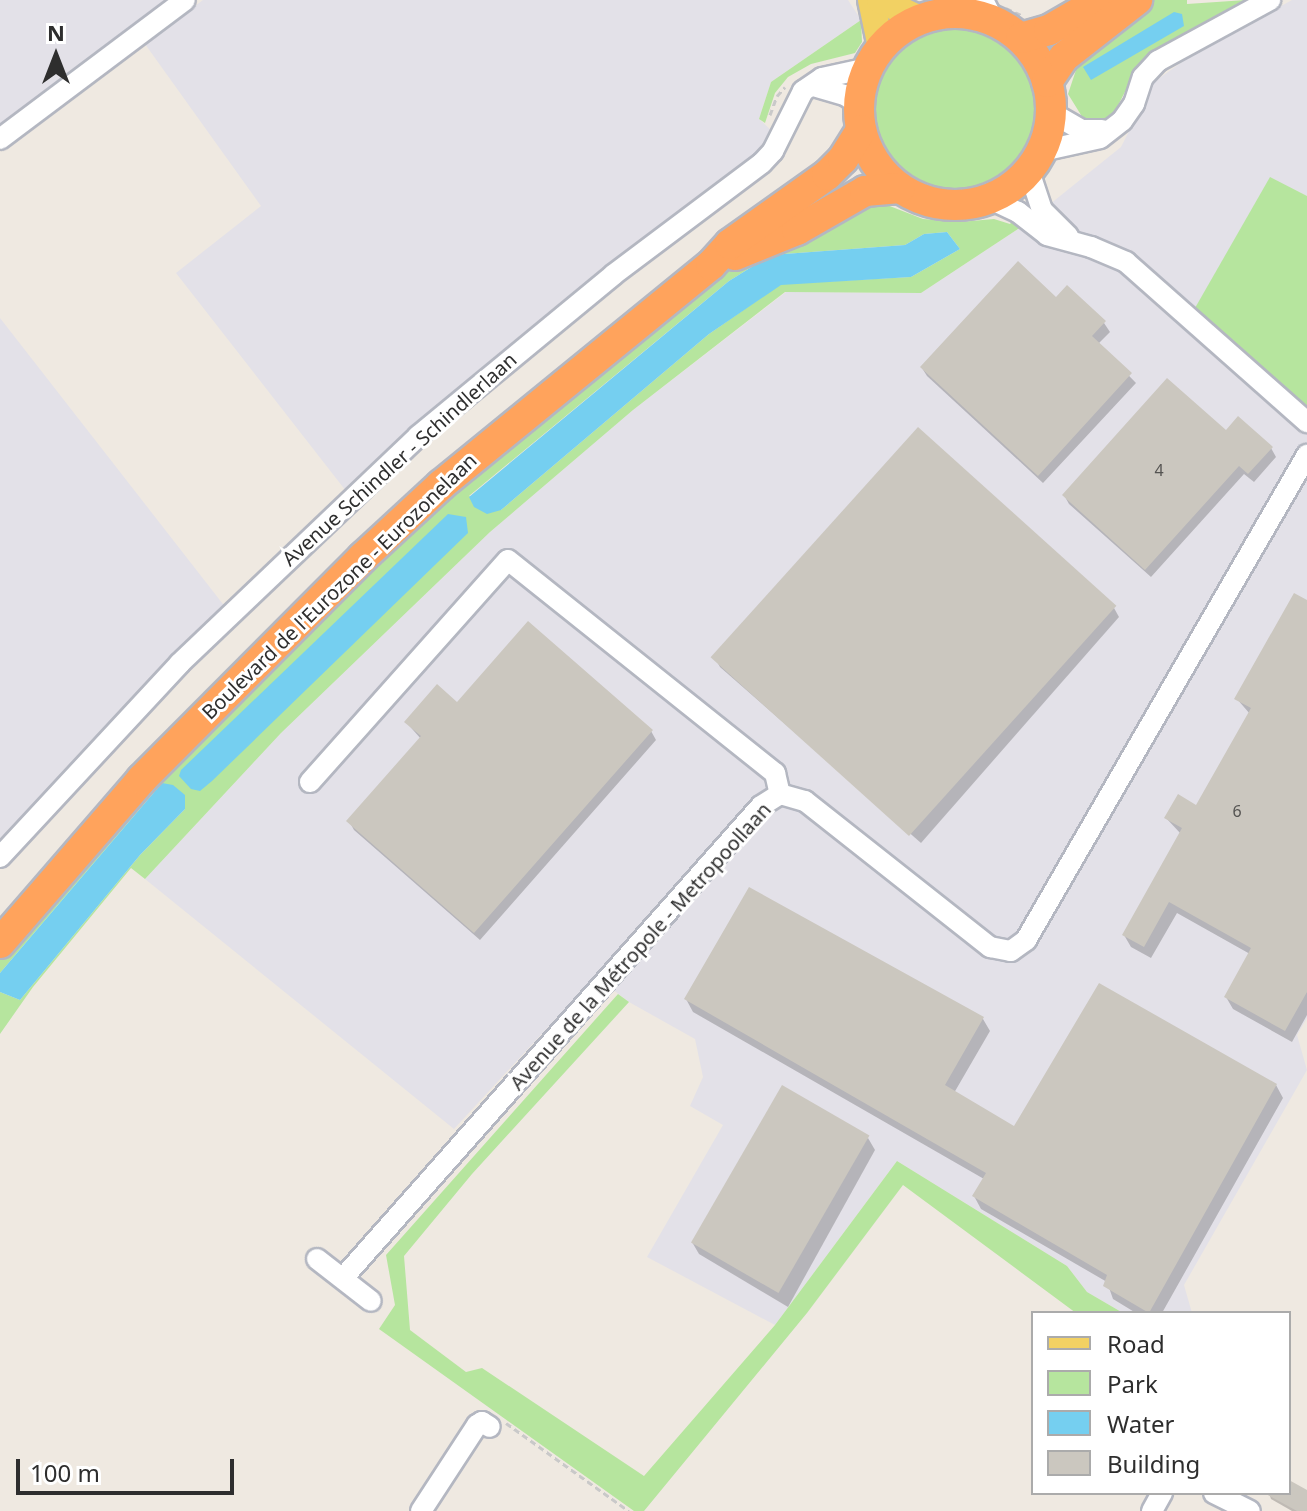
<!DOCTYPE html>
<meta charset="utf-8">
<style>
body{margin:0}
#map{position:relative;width:1307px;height:1511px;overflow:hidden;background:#efe9e1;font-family:"Noto Sans",sans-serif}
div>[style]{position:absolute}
.industrial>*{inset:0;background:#e3e1e8}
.green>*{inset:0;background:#b6e59e}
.round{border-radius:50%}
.water>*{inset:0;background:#75cff0}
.shadow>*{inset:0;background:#0003}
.building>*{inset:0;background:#cbc7bf;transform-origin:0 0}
.path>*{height:3px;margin-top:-1.5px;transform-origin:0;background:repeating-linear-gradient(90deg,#c9c9c9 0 6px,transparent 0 10px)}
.roads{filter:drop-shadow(2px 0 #b4b7c1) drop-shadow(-2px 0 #b4b7c1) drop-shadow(0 2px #b4b7c1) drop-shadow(0 -2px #b4b7c1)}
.minor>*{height:20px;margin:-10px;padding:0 10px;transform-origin:10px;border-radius:10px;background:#fff}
.major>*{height:26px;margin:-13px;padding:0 13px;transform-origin:13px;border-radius:13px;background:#f2d163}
.highway>*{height:30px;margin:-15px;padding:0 15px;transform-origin:15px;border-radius:15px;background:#ffa35c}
.highway>.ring{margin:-15px;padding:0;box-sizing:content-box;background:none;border:30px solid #ffa35c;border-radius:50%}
span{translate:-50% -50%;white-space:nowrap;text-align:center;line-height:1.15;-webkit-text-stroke:6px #fff;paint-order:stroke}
.number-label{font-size:16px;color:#555452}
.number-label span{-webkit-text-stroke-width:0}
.street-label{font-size:20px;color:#2e2e2e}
.legend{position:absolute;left:1031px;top:1311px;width:260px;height:184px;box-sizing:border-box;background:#fff;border:2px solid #ababab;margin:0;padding:10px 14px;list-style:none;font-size:24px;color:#2e2e2e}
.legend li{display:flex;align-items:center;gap:16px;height:40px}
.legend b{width:40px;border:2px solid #ababab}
.north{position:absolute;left:16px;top:16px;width:80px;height:80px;-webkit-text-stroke:6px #fff;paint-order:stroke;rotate:0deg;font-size:22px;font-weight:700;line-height:32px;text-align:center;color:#2e2e2e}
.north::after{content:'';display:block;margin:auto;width:28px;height:36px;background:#2e2e2e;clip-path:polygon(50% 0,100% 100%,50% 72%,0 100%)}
.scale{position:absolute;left:16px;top:1459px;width:218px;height:36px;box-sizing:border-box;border:4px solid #2e2e2e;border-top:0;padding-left:10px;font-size:24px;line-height:28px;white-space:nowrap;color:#2e2e2e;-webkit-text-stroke:6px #fff;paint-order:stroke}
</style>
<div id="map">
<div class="industrial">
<div style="clip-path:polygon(0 0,167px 0,0 126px)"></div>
<div style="clip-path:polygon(203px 0,848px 0,861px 20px,771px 82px,759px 119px,772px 131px,768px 143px,755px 158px,346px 491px,176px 273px,261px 206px,145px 44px)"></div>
<div style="clip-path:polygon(1292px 0,1307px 0,1307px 196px,1270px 178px,1307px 409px,1307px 1018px,1297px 1035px,1307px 1070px,1184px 1285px,1192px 1313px,1123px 1313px,1087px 1292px,1067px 1266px,897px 1161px,775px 1325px,647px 1257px,723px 1125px,690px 1106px,703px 1077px,695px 1039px,629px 1002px,595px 976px,454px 1129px,145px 879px,281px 733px,490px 532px,633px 410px,786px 292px,921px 293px,1024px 225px,1121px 147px,1154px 82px,1189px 57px)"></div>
<div style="clip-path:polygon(0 318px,226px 608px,0 847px)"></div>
</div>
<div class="green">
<div style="clip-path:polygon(1146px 0,1187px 0,1187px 4px,1246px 0,1150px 55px,1139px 65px,1114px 113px,1105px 120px,1079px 123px,1081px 115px,1068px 94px,1076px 70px,1071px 63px)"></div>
<div style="clip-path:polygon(861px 20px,862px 42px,855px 53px,811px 64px,788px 77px,775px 93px,765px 123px,759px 119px,771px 82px)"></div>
<div class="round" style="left:873px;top:26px;width:164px;height:164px"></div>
<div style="clip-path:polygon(1270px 177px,1307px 196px,1307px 409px,1195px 308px)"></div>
<div style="clip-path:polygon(evenodd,864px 196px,923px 219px,960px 222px,994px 219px,1010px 224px,1016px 217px,1024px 225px,921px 293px,785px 292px,633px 410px,490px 532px,281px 733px,145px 879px,131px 868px,33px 987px,0 1034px,0 992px,20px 1000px,140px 855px,185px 809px,162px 783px,0 973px,0 958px,143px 793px,369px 564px,715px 273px,864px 196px,947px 232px,960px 249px,911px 277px,781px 284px,709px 334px,501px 510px,469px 496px,729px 281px,771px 255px,905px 245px,924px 234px,947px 232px)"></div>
<div style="clip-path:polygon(618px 994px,629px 1002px,472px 1174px,404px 1256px,410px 1330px,466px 1372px,482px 1368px,644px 1476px,775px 1325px,897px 1161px,1067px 1266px,1087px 1292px,1123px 1313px,1076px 1313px,903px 1185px,807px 1313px,644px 1511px,634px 1511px,379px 1329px,395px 1305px,386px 1255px)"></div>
</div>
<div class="water">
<div style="clip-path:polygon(1174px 12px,1182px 14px,1184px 26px,1091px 80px,1083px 67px)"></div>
<div style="clip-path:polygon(947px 232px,960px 249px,911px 277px,781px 285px,709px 334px,501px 510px,487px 514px,474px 507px,469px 497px,729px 281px,771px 255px,905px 245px,924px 234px)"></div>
<div style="clip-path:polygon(448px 514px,466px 517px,468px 533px,212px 781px,200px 791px,191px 789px,179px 776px,181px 770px)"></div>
<div style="clip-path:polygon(162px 783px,173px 785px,185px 795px,185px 809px,140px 855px,20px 1000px,0 992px,0 973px)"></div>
</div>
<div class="shadow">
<div style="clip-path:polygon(1067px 288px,1104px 323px,1110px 332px,1098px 344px,1136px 383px,1043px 483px,927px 376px,922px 368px,1056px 300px)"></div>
<div style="clip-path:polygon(1226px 433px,1271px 448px,1276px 457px,1254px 482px,1244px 474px,1151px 577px,1069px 504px,1064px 495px)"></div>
<div style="clip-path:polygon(1307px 603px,1307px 1015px,1292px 1042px,1233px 1009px,1226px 997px,1250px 954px,1177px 913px,1151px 958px,1131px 947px,1124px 935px,1181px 834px,1166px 818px,1197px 808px,1250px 714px,1237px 699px)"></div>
<div style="clip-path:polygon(1114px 608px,1119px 617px,921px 843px,720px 667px,715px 658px)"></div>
<div style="clip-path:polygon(457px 705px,651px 731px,656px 740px,480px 940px,354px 830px,349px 821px,421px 739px,406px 722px)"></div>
<div style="clip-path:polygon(686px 999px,983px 1019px,990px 1031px,954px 1093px,1015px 1128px,1276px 1085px,1283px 1098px,1162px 1313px,1136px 1313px,1113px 1299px,1107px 1282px,981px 1209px,974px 1196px,984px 1179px,693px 1012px)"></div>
<div style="clip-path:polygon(868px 1138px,875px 1150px,788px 1307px,699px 1254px,692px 1242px)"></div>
<div style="clip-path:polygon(1289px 1482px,1307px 1492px,1307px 1511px,1292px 1511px,1271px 1499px,1269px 1493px,1289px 1493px)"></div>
</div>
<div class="building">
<div style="clip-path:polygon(1018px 261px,1056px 297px,1067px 285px,1106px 321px,1092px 336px,1132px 373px,1038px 476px,920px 367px)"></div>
<div style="clip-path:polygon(1167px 378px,1226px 430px,1238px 416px,1273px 447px,1248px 474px,1239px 466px,1145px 570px,1062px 495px)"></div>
<div style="left:918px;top:427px;width:267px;height:310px;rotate:42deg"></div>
<div style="clip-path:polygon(1294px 593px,1307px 600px,1307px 992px,1285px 1031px,1224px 997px,1251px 948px,1169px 902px,1144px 947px,1122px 935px,1182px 828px,1164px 818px,1178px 794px,1196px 805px,1251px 708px,1234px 699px)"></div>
<div style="clip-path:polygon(528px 621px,653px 730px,474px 933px,346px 821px,421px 736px,404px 722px,437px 684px,457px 702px)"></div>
<div style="clip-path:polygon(749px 887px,984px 1017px,945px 1085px,1014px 1126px,1099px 983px,1277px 1084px,1149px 1313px,1103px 1286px,1107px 1275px,972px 1196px,986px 1173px,684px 999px)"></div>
<div style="left:782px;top:1085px;width:101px;height:182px;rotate:30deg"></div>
<div style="clip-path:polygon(1289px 1480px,1307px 1490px,1307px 1511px,1297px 1511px,1264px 1493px,1289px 1493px)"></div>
</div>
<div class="path">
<div style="left:1006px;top:8px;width:17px;rotate:25deg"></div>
<div style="left:770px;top:115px;width:20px;rotate:-70deg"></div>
<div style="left:777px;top:96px;width:12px;rotate:-48deg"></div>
<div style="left:907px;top:209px;width:31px;rotate:19deg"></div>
<div style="left:936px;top:219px;width:49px;rotate:-2.3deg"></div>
<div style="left:506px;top:1423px;width:151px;rotate:35.6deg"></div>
</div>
<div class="roads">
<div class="minor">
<div style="left:983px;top:0;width:22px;rotate:63deg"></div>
<div style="left:940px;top:14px;width:17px;rotate:-57deg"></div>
<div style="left:813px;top:86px;width:33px;rotate:16deg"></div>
<div style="left:845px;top:95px;width:17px;rotate:36deg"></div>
<div style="left:1052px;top:113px;width:34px;rotate:30deg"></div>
<div style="left:1081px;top:130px;width:21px"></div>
<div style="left:0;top:139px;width:231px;rotate:-36.9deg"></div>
<div style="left:1042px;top:151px;width:59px;rotate:-12.6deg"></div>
<div style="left:1100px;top:138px;width:28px;rotate:-38deg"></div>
<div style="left:1122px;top:121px;width:21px;rotate:-55deg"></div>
<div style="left:1134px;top:104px;width:28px;rotate:-72deg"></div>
<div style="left:1143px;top:77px;width:22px;rotate:-47deg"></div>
<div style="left:1158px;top:61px;width:128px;rotate:-28.6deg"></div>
<div style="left:1029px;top:171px;width:41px;rotate:71.6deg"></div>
<div style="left:1042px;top:210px;width:37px;rotate:45deg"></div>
<div style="left:990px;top:199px;width:31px;rotate:25deg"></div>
<div style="left:1018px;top:212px;width:37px;rotate:38deg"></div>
<div style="left:1047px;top:235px;width:46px;rotate:15.3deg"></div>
<div style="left:1091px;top:247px;width:38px;rotate:23deg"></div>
<div style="left:1126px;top:262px;width:242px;rotate:41.5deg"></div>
<div style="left:310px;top:782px;width:297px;rotate:-48.3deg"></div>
<div style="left:508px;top:560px;width:342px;rotate:38.6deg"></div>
<div style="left:775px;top:773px;width:22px;rotate:77deg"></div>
<div style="left:0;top:857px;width:265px;rotate:-47.1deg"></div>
<div style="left:180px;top:663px;width:329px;rotate:-43.6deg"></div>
<div style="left:418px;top:436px;width:253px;rotate:-39.5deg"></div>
<div style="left:613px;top:275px;width:186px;rotate:-36.9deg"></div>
<div style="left:762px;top:163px;width:16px;rotate:-47deg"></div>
<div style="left:773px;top:151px;width:67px;rotate:-63.4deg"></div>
<div style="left:803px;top:91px;width:23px;rotate:-34deg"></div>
<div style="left:822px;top:78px;width:47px;rotate:-12.3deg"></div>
<div style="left:317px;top:1259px;width:68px;rotate:37.9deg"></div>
<div style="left:343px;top:1278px;width:630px;rotate:-48.47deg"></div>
<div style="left:761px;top:806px;width:22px;rotate:-32deg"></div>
<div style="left:780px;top:794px;width:26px;rotate:16deg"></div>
<div style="left:805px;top:801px;width:236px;rotate:38.3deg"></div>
<div style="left:990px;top:947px;width:21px;rotate:11deg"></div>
<div style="left:1011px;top:951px;width:19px;rotate:-36deg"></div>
<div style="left:1026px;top:940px;width:561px;rotate:-59.91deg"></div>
<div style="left:1214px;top:1493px;width:40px;rotate:26.6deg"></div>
<div style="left:421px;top:1511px;width:103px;rotate:-56.9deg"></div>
<div style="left:477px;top:1425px;width:6px;rotate:-31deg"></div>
<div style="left:482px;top:1422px;width:9px;rotate:32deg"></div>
<div style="left:1152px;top:1511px;width:21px;rotate:-61deg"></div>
</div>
<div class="major">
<div style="left:871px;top:0;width:48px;rotate:78deg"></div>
<div style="left:880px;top:0;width:44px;rotate:25.4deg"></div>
</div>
<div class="highway">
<div class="ring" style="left:859px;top:13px;width:162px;height:162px"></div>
<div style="left:1021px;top:38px;width:29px;rotate:-16deg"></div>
<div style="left:1049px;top:30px;width:60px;rotate:-30deg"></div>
<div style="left:1047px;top:82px;width:30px;rotate:-56deg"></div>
<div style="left:1064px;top:57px;width:93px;rotate:-38deg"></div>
<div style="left:735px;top:255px;width:67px;rotate:-22deg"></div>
<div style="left:797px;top:230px;width:78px;rotate:-29.8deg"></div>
<div style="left:865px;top:191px;width:35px;rotate:-5deg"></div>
<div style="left:0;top:943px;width:217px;rotate:-49.1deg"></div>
<div style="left:142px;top:779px;width:313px;rotate:-45.1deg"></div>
<div style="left:363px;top:557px;width:106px;rotate:-42.7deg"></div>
<div style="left:441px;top:485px;width:348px;rotate:-39.2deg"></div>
<div style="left:711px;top:265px;width:28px;rotate:-48deg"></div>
<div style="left:730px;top:244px;width:119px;rotate:-35.4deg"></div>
<div style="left:827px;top:175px;width:23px;rotate:-45deg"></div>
<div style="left:843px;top:159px;width:34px;rotate:-58deg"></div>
</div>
</div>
<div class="number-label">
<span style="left:1159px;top:470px">4</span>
<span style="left:1237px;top:811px">6</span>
</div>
<div class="street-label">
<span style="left:399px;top:459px;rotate:-42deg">Avenue Schindler - Schindlerlaan</span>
<span style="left:339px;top:586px;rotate:-44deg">Boulevard de l'Eurozone - Eurozonelaan</span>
<span style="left:640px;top:946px;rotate:-48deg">Avenue de la Métropole - Metropoollaan</span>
</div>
<ul class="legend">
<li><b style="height:10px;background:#f2d163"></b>Road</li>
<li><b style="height:22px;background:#b6e59e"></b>Park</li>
<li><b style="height:22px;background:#75cff0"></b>Water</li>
<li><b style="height:22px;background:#cbc7bf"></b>Building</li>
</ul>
<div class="north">N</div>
<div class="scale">100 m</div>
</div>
